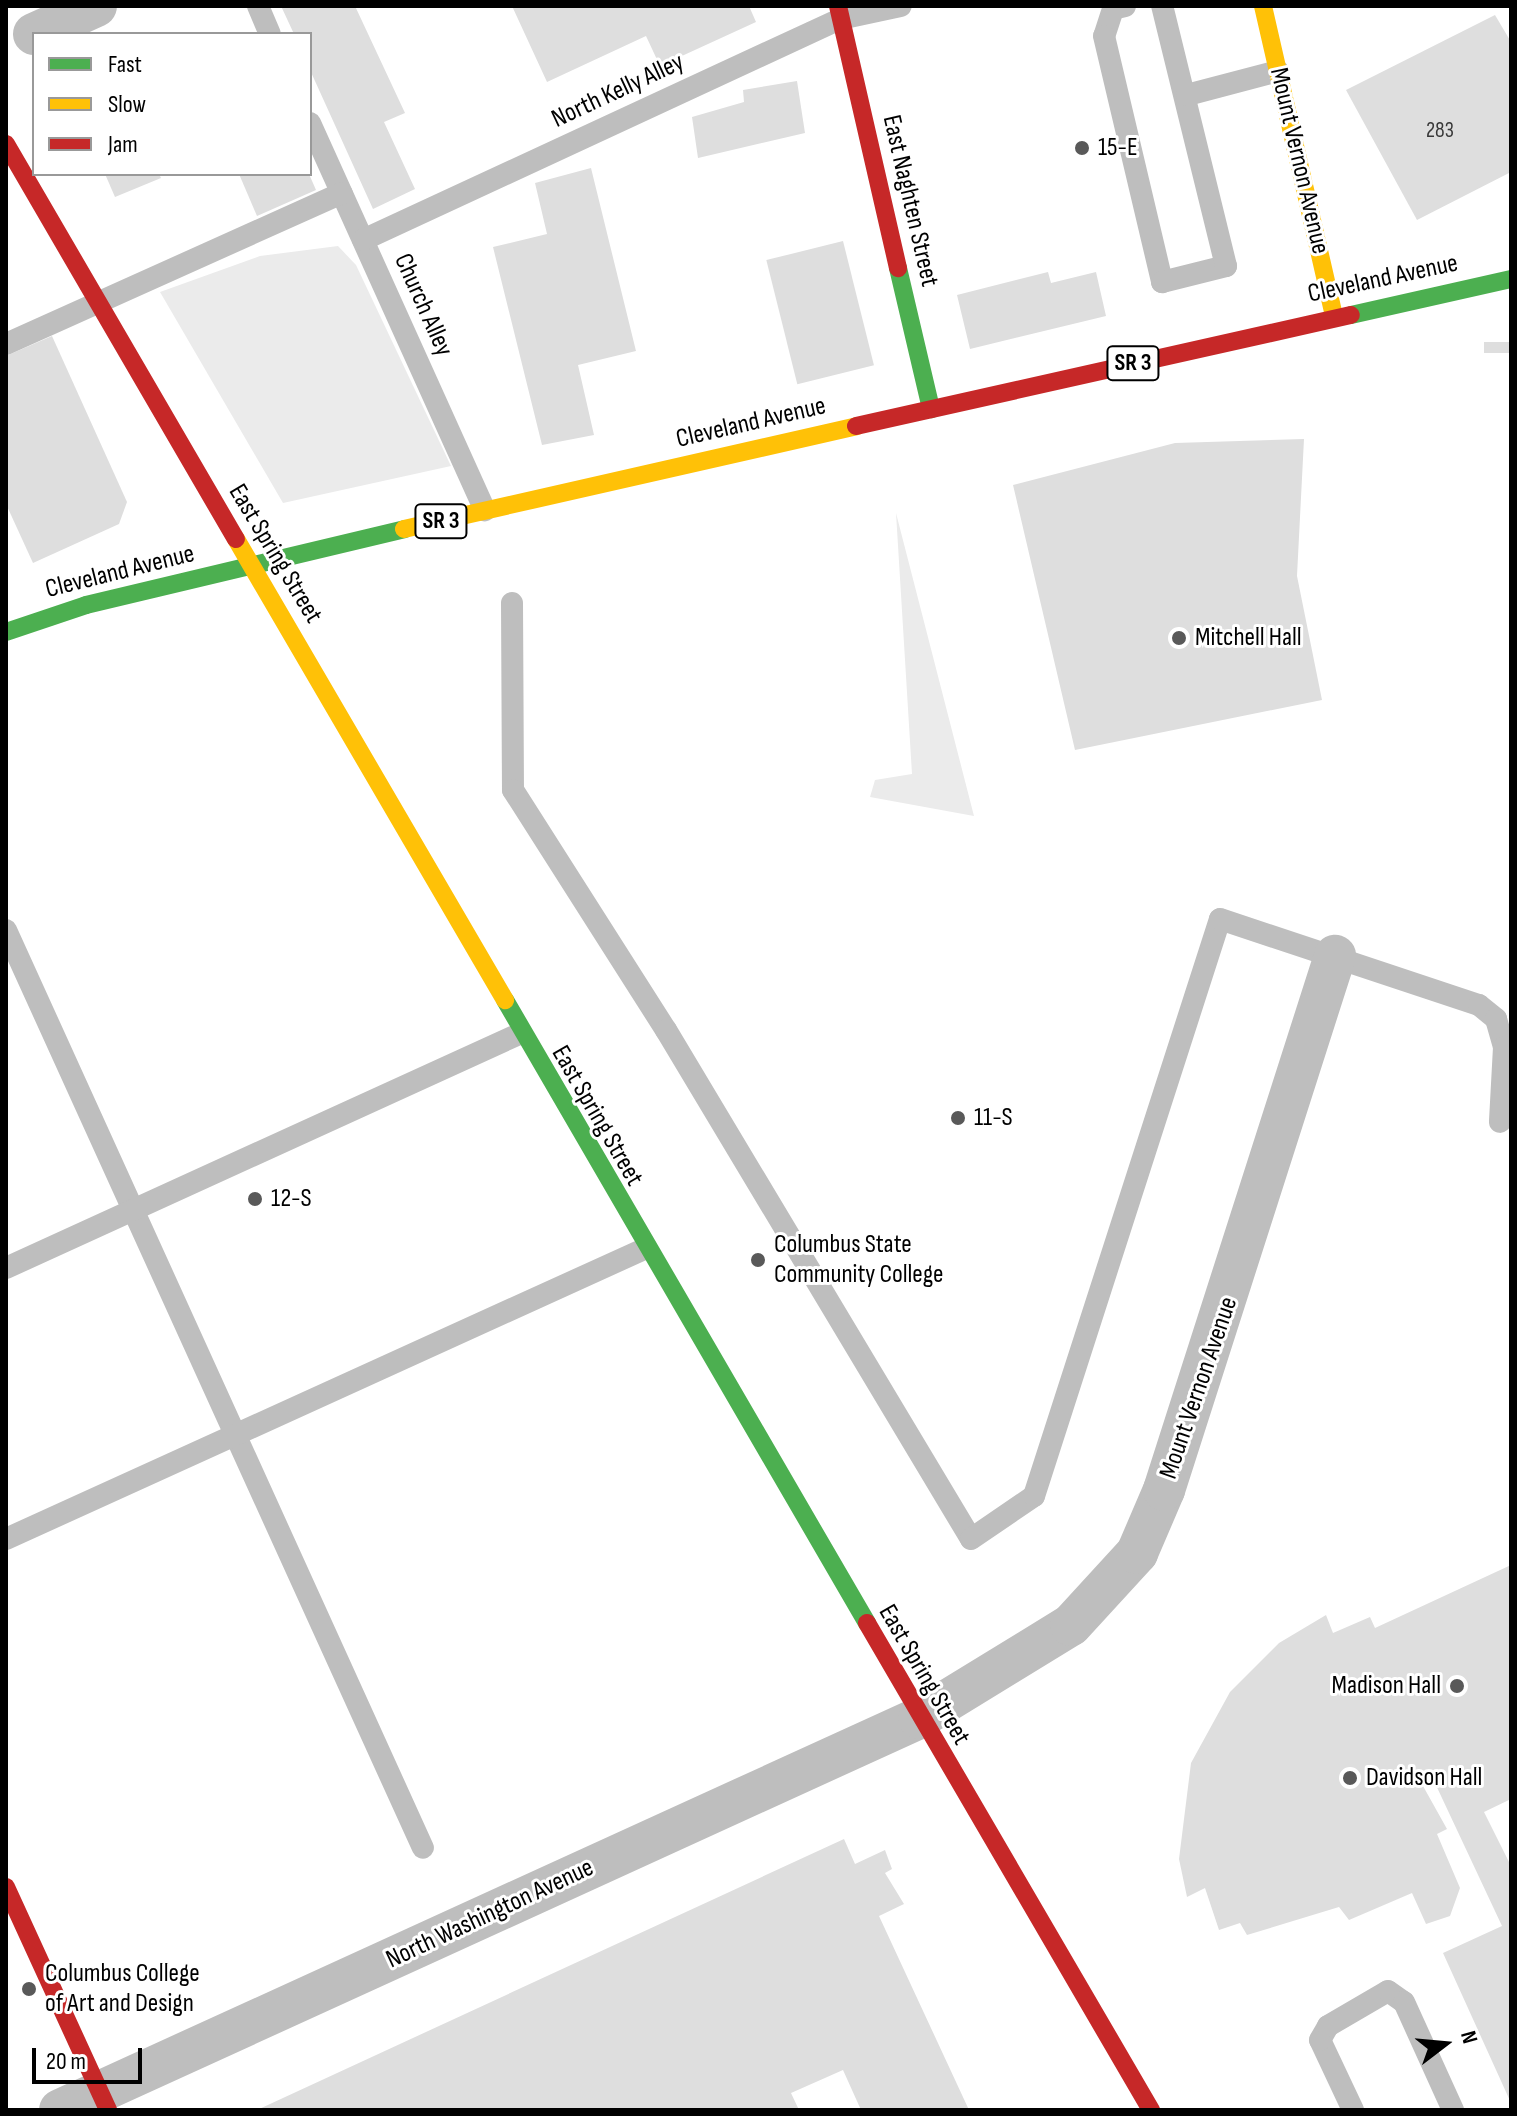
<!DOCTYPE html>
<style>
body{margin:0}
#map{position:relative;width:1517px;height:2116px;overflow:hidden;background:#fff;font-family:"Sofia Sans Condensed",sans-serif}
div>[style]{position:absolute}
.green>*{inset:0;background:#ebebeb}
.building>*{inset:0;background:#dedede;transform-origin:0 0}
.lane>*{height:22px;margin:-11px;padding:0 11px;transform-origin:11px;border-radius:11px;background:#bebebe}
.street>*{height:42px;margin:-21px;padding:0 21px;transform-origin:21px;border-radius:21px;background:#bebebe}
.fast>*{height:18px;margin:-9px;padding:0 9px;transform-origin:9px;border-radius:9px;background:#4caf50}
.slow>*{height:18px;margin:-9px;padding:0 9px;transform-origin:9px;border-radius:9px;background:#ffc107}
.jam>*{height:18px;margin:-9px;padding:0 9px;transform-origin:9px;border-radius:9px;background:#c62828}
.dots>*{width:22px;height:22px;translate:-50% -50%;box-sizing:border-box;border:4px solid #fff;border-radius:50%}
span{translate:-50% -50%;white-space:nowrap;text-align:center;line-height:1.15;-webkit-text-stroke:6px #fff;paint-order:stroke}
.number-label{font-size:22px;color:#383838}
.number-label span{-webkit-text-stroke-width:0}
.shield-label span{padding:2px 6px;background:#fff;border:2px solid;border-radius:6px;-webkit-text-stroke-width:0}
.shield-label{font-size:24px;color:#000;font-weight:700}
.street-label{font-size:26px;color:#000}
.poi-label{font-size:26px;color:#000}
.left{translate:0 -50%;text-align:left}
.right{translate:-100% -50%;text-align:right}
.frame{position:absolute;inset:0;border:8px solid #000;pointer-events:none}
.legend{position:absolute;left:32px;top:32px;width:280px;height:144px;box-sizing:border-box;background:#fff;border:2px solid #999;margin:0;padding:10px 14px;list-style:none;font-size:24px;color:#000}
.legend li{display:flex;align-items:center;gap:16px;height:40px}
.legend b{width:40px;border:2px solid #999}
.north{position:absolute;left:1405px;top:2004px;width:80px;height:80px;-webkit-text-stroke:6px #fff;paint-order:stroke;rotate:74deg;font-size:22px;font-weight:700;line-height:32px;text-align:center;color:#000}
.north::after{content:'';display:block;margin:auto;width:28px;height:36px;background:#000;clip-path:polygon(50% 0,100% 100%,50% 72%,0 100%)}
.scale{position:absolute;left:32px;top:2048px;width:110px;height:36px;box-sizing:border-box;border:4px solid #000;border-top:0;padding-left:10px;font-size:24px;line-height:28px;white-space:nowrap;color:#000;-webkit-text-stroke:6px #fff;paint-order:stroke}
</style>
<div id="map">
<div class="green">
<div style="clip-path:polygon(338px 246px,356px 265px,451px 466px,283px 503px,160px 292px,260px 256px)"></div>
<div style="clip-path:polygon(896px 513px,974px 816px,870px 797px,875px 780px,912px 774px)"></div>
</div>
<div class="building">
<div style="clip-path:polygon(281px 6px,355px 6px,405px 113px,384px 122px,415px 189px,373px 209px,310px 70px,310px 34px,294px 34px)"></div>
<div style="clip-path:polygon(512px 6px,749px 6px,756px 22px,660px 66px,646px 36px,547px 82px)"></div>
<div style="clip-path:polygon(1495px 15px,1511px 42px,1511px 172px,1417px 220px,1346px 90px)"></div>
<div style="clip-path:polygon(797px 81px,805px 133px,698px 158px,692px 117px,744px 102px,743px 90px)"></div>
<div style="clip-path:polygon(591px 168px,636px 351px,578px 365px,594px 435px,542px 445px,493px 247px,547px 234px,535px 183px)"></div>
<div style="clip-path:polygon(105px 174px,159px 174px,161px 178px,115px 197px)"></div>
<div style="clip-path:polygon(239px 174px,309px 174px,316px 190px,257px 216px)"></div>
<div style="left:843px;top:241px;width:128px;height:79px;rotate:76deg"></div>
<div style="clip-path:polygon(1048px 272px,1051px 283px,1096px 272px,1106px 316px,970px 349px,957px 295px)"></div>
<div style="clip-path:polygon(52px 336px,127px 502px,119px 524px,33px 563px,6px 504px,6px 356px)"></div>
<div style="left:1511px;top:342px;width:11px;height:27px;rotate:90deg"></div>
<div style="clip-path:polygon(1304px 439px,1297px 576px,1322px 700px,1075px 750px,1013px 485px,1175px 443px)"></div>
<div style="clip-path:polygon(1511px 1565px,1511px 1799px,1484px 1812px,1511px 1866px,1511px 2103px,1443px 1953px,1502px 1926px,1434px 1781px,1423px 1786px,1447px 1829px,1437px 1834px,1460px 1888px,1450px 1916px,1426px 1924px,1412px 1893px,1349px 1920px,1339px 1907px,1247px 1935px,1240px 1923px,1219px 1930px,1205px 1888px,1187px 1897px,1179px 1859px,1191px 1763px,1230px 1692px,1279px 1643px,1326px 1615px,1333px 1633px,1370px 1617px,1375px 1628px)"></div>
<div style="clip-path:polygon(844px 1839px,855px 1864px,885px 1850px,892px 1869px,885px 1873px,904px 1904px,879px 1916px,969px 2110px,861px 2110px,843px 2070px,791px 2093px,799px 2110px,257px 2110px)"></div>
</div>
<div class="lane">
<div style="left:258px;top:6px;width:30px;rotate:67deg"></div>
<div style="left:1125px;top:6px;width:12px;rotate:166deg"></div>
<div style="left:1113px;top:9px;width:28px;rotate:108deg"></div>
<div style="left:1104px;top:36px;width:253px;rotate:76.7deg"></div>
<div style="left:1162px;top:282px;width:66px;rotate:-14deg"></div>
<div style="left:1226px;top:266px;width:268px;rotate:-103.8deg"></div>
<div style="left:1187px;top:95px;width:94px;rotate:-14.8deg"></div>
<div style="left:310px;top:123px;width:425px;rotate:65.7deg"></div>
<div style="left:363px;top:240px;width:526px;rotate:-24.86deg"></div>
<div style="left:840px;top:19px;width:62px;rotate:-12deg"></div>
<div style="left:6px;top:344px;width:368px;rotate:-24.2deg"></div>
<div style="left:512px;top:603px;width:187px;rotate:89.7deg"></div>
<div style="left:513px;top:790px;width:285px;rotate:57.5deg"></div>
<div style="left:666px;top:1030px;width:593px;rotate:59.07deg"></div>
<div style="left:971px;top:1539px;width:76px;rotate:-34.3deg"></div>
<div style="left:1034px;top:1496px;width:606px;rotate:-72.13deg"></div>
<div style="left:1220px;top:919px;width:273px;rotate:18.4deg"></div>
<div style="left:1479px;top:1005px;width:22px;rotate:39deg"></div>
<div style="left:1496px;top:1019px;width:29px;rotate:74deg"></div>
<div style="left:1504px;top:1047px;width:75px;rotate:93.1deg"></div>
<div style="left:6px;top:930px;width:1008px;rotate:65.57deg"></div>
<div style="left:6px;top:1268px;width:564px;rotate:-24.52deg"></div>
<div style="left:6px;top:1539px;width:701px;rotate:-24.44deg"></div>
<div style="left:1353px;top:2110px;width:77px;rotate:-115.2deg"></div>
<div style="left:1320px;top:2040px;width:16px;rotate:-60deg"></div>
<div style="left:1328px;top:2026px;width:69px;rotate:-30.3deg"></div>
<div style="left:1388px;top:1991px;width:19px;rotate:35deg"></div>
<div style="left:1404px;top:2002px;width:119px;rotate:65.6deg"></div>
</div>
<div class="street">
<div style="left:34px;top:34px;width:68px;rotate:-24.3deg"></div>
<div style="left:60px;top:2110px;width:944px;rotate:-24.53deg"></div>
<div style="left:919px;top:1718px;width:178px;rotate:-31.5deg"></div>
<div style="left:1071px;top:1625px;width:98px;rotate:-47.5deg"></div>
<div style="left:1137px;top:1553px;width:69px;rotate:-66.8deg"></div>
<div style="left:1164px;top:1490px;width:561px;rotate:-72.24deg"></div>
</div>
<div class="fast">
<div style="left:898px;top:268px;width:145px;rotate:76.8deg"></div>
<div style="left:1351px;top:315px;width:164px;rotate:-12.7deg"></div>
<div style="left:6px;top:632px;width:84px;rotate:-18.6deg"></div>
<div style="left:86px;top:605px;width:327px;rotate:-13.4deg"></div>
<div style="left:505px;top:1000px;width:721px;rotate:59.84deg"></div>
</div>
<div class="slow">
<div style="left:1263px;top:6px;width:318px;rotate:77.1deg"></div>
<div style="left:404px;top:529px;width:464px;rotate:-12.8deg"></div>
<div style="left:236px;top:539px;width:534px;rotate:59.74deg"></div>
</div>
<div class="jam">
<div style="left:838px;top:6px;width:269px;rotate:77.1deg"></div>
<div style="left:6px;top:144px;width:457px;rotate:59.8deg"></div>
<div style="left:856px;top:426px;width:507px;rotate:-12.64deg"></div>
<div style="left:867px;top:1623px;width:564px;rotate:59.75deg"></div>
<div style="left:6px;top:1887px;width:245px;rotate:65.4deg"></div>
</div>
<div class="dots">
<div style="left:1082px;top:148px;background:#595959"></div>
<div style="left:1179px;top:638px;background:#595959"></div>
<div style="left:958px;top:1118px;background:#595959"></div>
<div style="left:255px;top:1199px;background:#595959"></div>
<div style="left:758px;top:1260px;background:#595959"></div>
<div style="left:1457px;top:1686px;background:#595959"></div>
<div style="left:1350px;top:1778px;background:#595959"></div>
<div style="left:29px;top:1989px;background:#595959"></div>
</div>
<div class="number-label">
<span style="left:1440px;top:131px">283</span>
</div>
<div class="shield-label">
<span style="left:1133px;top:363px">SR 3</span>
<span style="left:441px;top:521px">SR 3</span>
</div>
<div class="street-label">
<span style="left:618px;top:91px;rotate:-25deg">North Kelly Alley</span>
<span style="left:1299px;top:161px;rotate:77deg">Mount Vernon Avenue</span>
<span style="left:910px;top:201px;rotate:77deg">East Naghten Street</span>
<span style="left:1383px;top:279px;rotate:-12deg">Cleveland Avenue</span>
<span style="left:423px;top:305px;rotate:66deg">Church Alley</span>
<span style="left:751px;top:423px;rotate:-13deg">Cleveland Avenue</span>
<span style="left:275px;top:554px;rotate:59deg">East Spring Street</span>
<span style="left:120px;top:572px;rotate:-14deg">Cleveland Avenue</span>
<span style="left:597px;top:1116px;rotate:60deg">East Spring Street</span>
<span style="left:1199px;top:1388px;rotate:-71deg">Mount Vernon Avenue</span>
<span style="left:924px;top:1675px;rotate:60deg">East Spring Street</span>
<span style="left:490px;top:1914px;rotate:-25deg">North Washington Avenue</span>
</div>
<div class="poi-label">
<span class="left" style="left:1098px;top:148px">15-E</span>
<span class="left" style="left:1195px;top:638px">Mitchell Hall</span>
<span class="left" style="left:974px;top:1118px">11-S</span>
<span class="left" style="left:271px;top:1199px">12-S</span>
<span class="left" style="left:774px;top:1260px">Columbus State<br>Community College</span>
<span class="right" style="left:1441px;top:1686px">Madison Hall</span>
<span class="left" style="left:1366px;top:1778px">Davidson Hall</span>
<span class="left" style="left:45px;top:1989px">Columbus College<br>of Art and Design</span>
</div>
<div class="frame"></div>
<ul class="legend">
<li><b style="height:10px;background:#4caf50"></b>Fast</li>
<li><b style="height:10px;background:#ffc107"></b>Slow</li>
<li><b style="height:10px;background:#c62828"></b>Jam</li>
</ul>
<div class="north">N</div>
<div class="scale">20 m</div>
</div>
